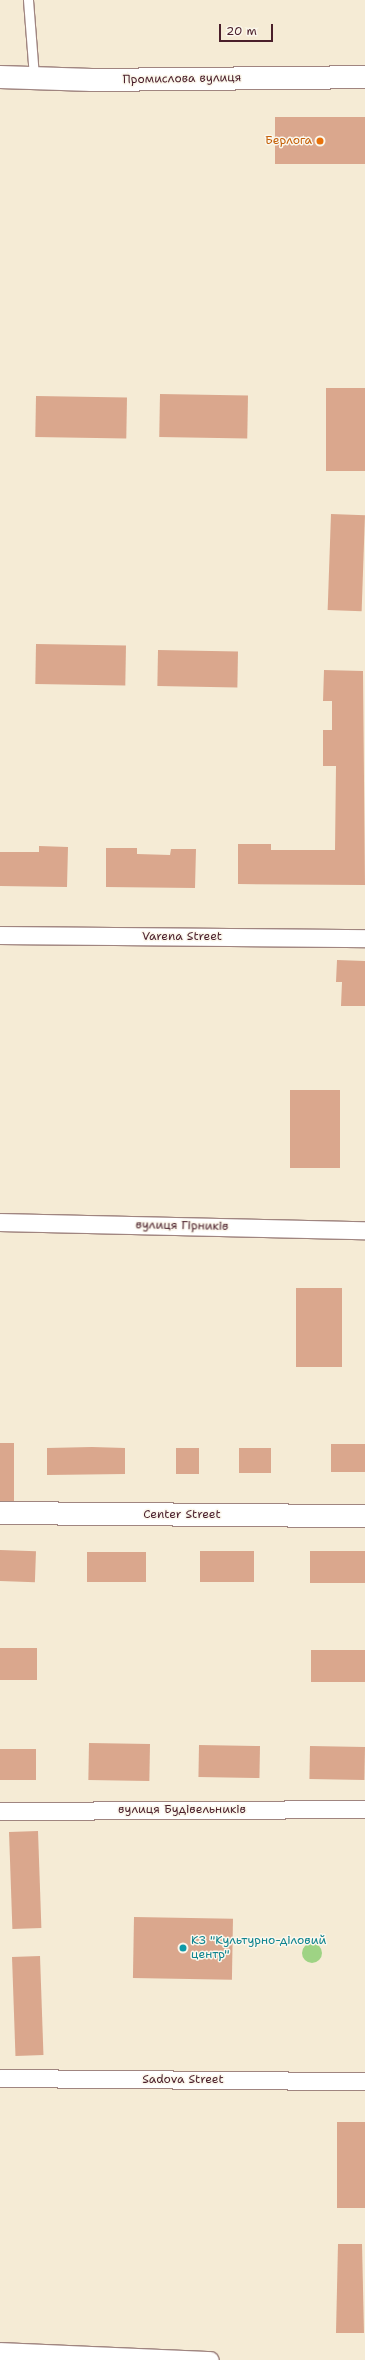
<!DOCTYPE html>
<meta charset="utf-8">
<style>
body{margin:0}
#map{position:relative;width:365px;height:2360px;overflow:hidden;background:#f5ebd5;font-family:"Shantell Sans",sans-serif}
div>[style]{position:absolute}
.green>*{inset:0;background:#9ed384}
.round{border-radius:50%}
.building>*{inset:0;background:#daa78d;transform-origin:0 0}
.roads{filter:drop-shadow(1px 0 #a08580) drop-shadow(-1px 0 #a08580) drop-shadow(0 1px #a08580) drop-shadow(0 -1px #a08580)}
.lane>*{height:9px;margin:-4.5px;padding:0 4.5px;transform-origin:4.5px;border-radius:4.5px;background:#fff}
.street>*{height:17px;margin:-8.5px;padding:0 8.5px;transform-origin:8.5px;border-radius:8.5px;background:#fff}
.secondary>*{height:22px;margin:-11px;padding:0 11px;transform-origin:11px;border-radius:11px;background:#fff}
.dots>*{width:11px;height:11px;translate:-50% -50%;box-sizing:border-box;border:2px solid #fbf7ec;border-radius:50%}
span{translate:-50% -50%;white-space:nowrap;text-align:center;line-height:1.15;-webkit-text-stroke:3px #fbf7ec;paint-order:stroke}
.street-label{font-size:12px;color:#4a1f2b}
.food-label{font-size:12px;color:#c56008}
.right{translate:-100% -50%;text-align:right}
.culture-label{font-size:12px;color:#0d838f}
.left{translate:0 -50%;text-align:left}
.scale{position:absolute;left:219px;top:24px;width:54px;height:18px;box-sizing:border-box;border:2px solid #4a1f2b;border-top:0;padding-left:5px;font-size:12px;line-height:14px;white-space:nowrap;color:#4a1f2b;-webkit-text-stroke:3px #fbf7ec;paint-order:stroke}
</style>
<div id="map">
<div class="green">
<div class="round" style="left:302px;top:1943px;width:20px;height:20px"></div>
</div>
<div class="building">
<div style="left:275px;top:117px;width:90px;height:47px"></div>
<div style="left:326px;top:388px;width:39px;height:83px"></div>
<div style="left:160px;top:394px;width:88px;height:43px;rotate:1deg"></div>
<div style="left:36px;top:396px;width:91px;height:41px;rotate:1deg"></div>
<div style="left:331px;top:514px;width:34px;height:96px;rotate:2deg"></div>
<div style="left:36px;top:644px;width:90px;height:40px;rotate:1deg"></div>
<div style="left:158px;top:650px;width:80px;height:36px;rotate:1deg"></div>
<div style="clip-path:polygon(324px 670px,363px 671px,365px 885px,238px 884px,238px 844px,271px 844px,271px 850px,335px 850px,336px 766px,323px 766px,323px 730px,332px 730px,332px 701px,323px 701px)"></div>
<div style="clip-path:polygon(39px 846px,68px 847px,67px 887px,0 886px,0 852px,39px 852px)"></div>
<div style="clip-path:polygon(106px 848px,137px 848px,137px 854px,170px 855px,171px 849px,196px 849px,195px 888px,106px 887px)"></div>
<div style="clip-path:polygon(337px 960px,365px 961px,365px 1006px,341px 1006px,342px 982px,336px 982px)"></div>
<div style="left:290px;top:1090px;width:50px;height:78px"></div>
<div style="left:296px;top:1288px;width:46px;height:79px"></div>
<div style="left:0;top:1443px;width:14px;height:58px"></div>
<div style="left:331px;top:1444px;width:34px;height:28px"></div>
<div style="clip-path:polygon(92px 1447px,125px 1448px,125px 1474px,47px 1475px,47px 1448px)"></div>
<div style="left:176px;top:1448px;width:23px;height:26px"></div>
<div style="left:239px;top:1448px;width:32px;height:25px"></div>
<div style="left:0;top:1550px;width:36px;height:31px;rotate:2deg"></div>
<div style="left:200px;top:1551px;width:54px;height:31px"></div>
<div style="left:310px;top:1551px;width:55px;height:32px"></div>
<div style="left:87px;top:1552px;width:59px;height:30px"></div>
<div style="left:0;top:1648px;width:37px;height:32px"></div>
<div style="left:311px;top:1650px;width:54px;height:32px"></div>
<div style="left:89px;top:1743px;width:61px;height:37px;rotate:1deg"></div>
<div style="left:199px;top:1745px;width:61px;height:32px;rotate:1deg"></div>
<div style="left:310px;top:1746px;width:55px;height:33px;rotate:1deg"></div>
<div style="left:0;top:1749px;width:36px;height:31px"></div>
<div style="left:38px;top:1831px;width:97px;height:29px;rotate:88deg"></div>
<div style="left:134px;top:1917px;width:99px;height:61px;rotate:1deg"></div>
<div style="left:40px;top:1956px;width:99px;height:28px;rotate:88deg"></div>
<div style="left:337px;top:2122px;width:28px;height:86px"></div>
<div style="clip-path:polygon(338px 2244px,362px 2244px,364px 2333px,336px 2333px)"></div>
</div>
<div class="roads">
<div class="lane">
<div style="left:28px;top:0;width:77px;rotate:85.5deg"></div>
</div>
<div class="street">
<div style="left:0;top:935px;width:365px;rotate:0.5deg"></div>
<div style="left:0;top:1222px;width:365px;rotate:1.3deg"></div>
<div style="left:0;top:1811px;width:365px;rotate:-0.3deg"></div>
<div style="left:0;top:2078px;width:365px;rotate:0.5deg"></div>
<div style="left:0;top:2351px;width:210px;rotate:2.5deg"></div>
</div>
<div class="secondary">
<div style="left:0;top:77px;width:92px;rotate:1.9deg"></div>
<div style="left:92px;top:80px;width:273px;rotate:-0.6deg"></div>
<div style="left:0;top:1513px;width:365px;rotate:0.5deg"></div>
</div>
</div>
<div class="dots">
<div style="left:320px;top:141px;background:#e8710a"></div>
<div style="left:183px;top:1948px;background:#0f9aa8"></div>
</div>
<div class="street-label">
<span style="left:182px;top:79px;rotate:-1deg">Промислова вулиця</span>
<span style="left:182px;top:937px">Varena Street</span>
<span style="left:182px;top:1226px;rotate:1deg">вулиця Гірників</span>
<span style="left:182px;top:1515px">Center Street</span>
<span style="left:182px;top:1810px">вулиця Будівельників</span>
<span style="left:183px;top:2080px">Sadova Street</span>
</div>
<div class="food-label">
<span class="right" style="left:312px;top:141px">Берлога</span>
</div>
<div class="culture-label">
<span class="left" style="left:191px;top:1948px">КЗ "Культурно-діловий<br>центр"</span>
</div>
<div class="scale">20 m</div>
</div>
